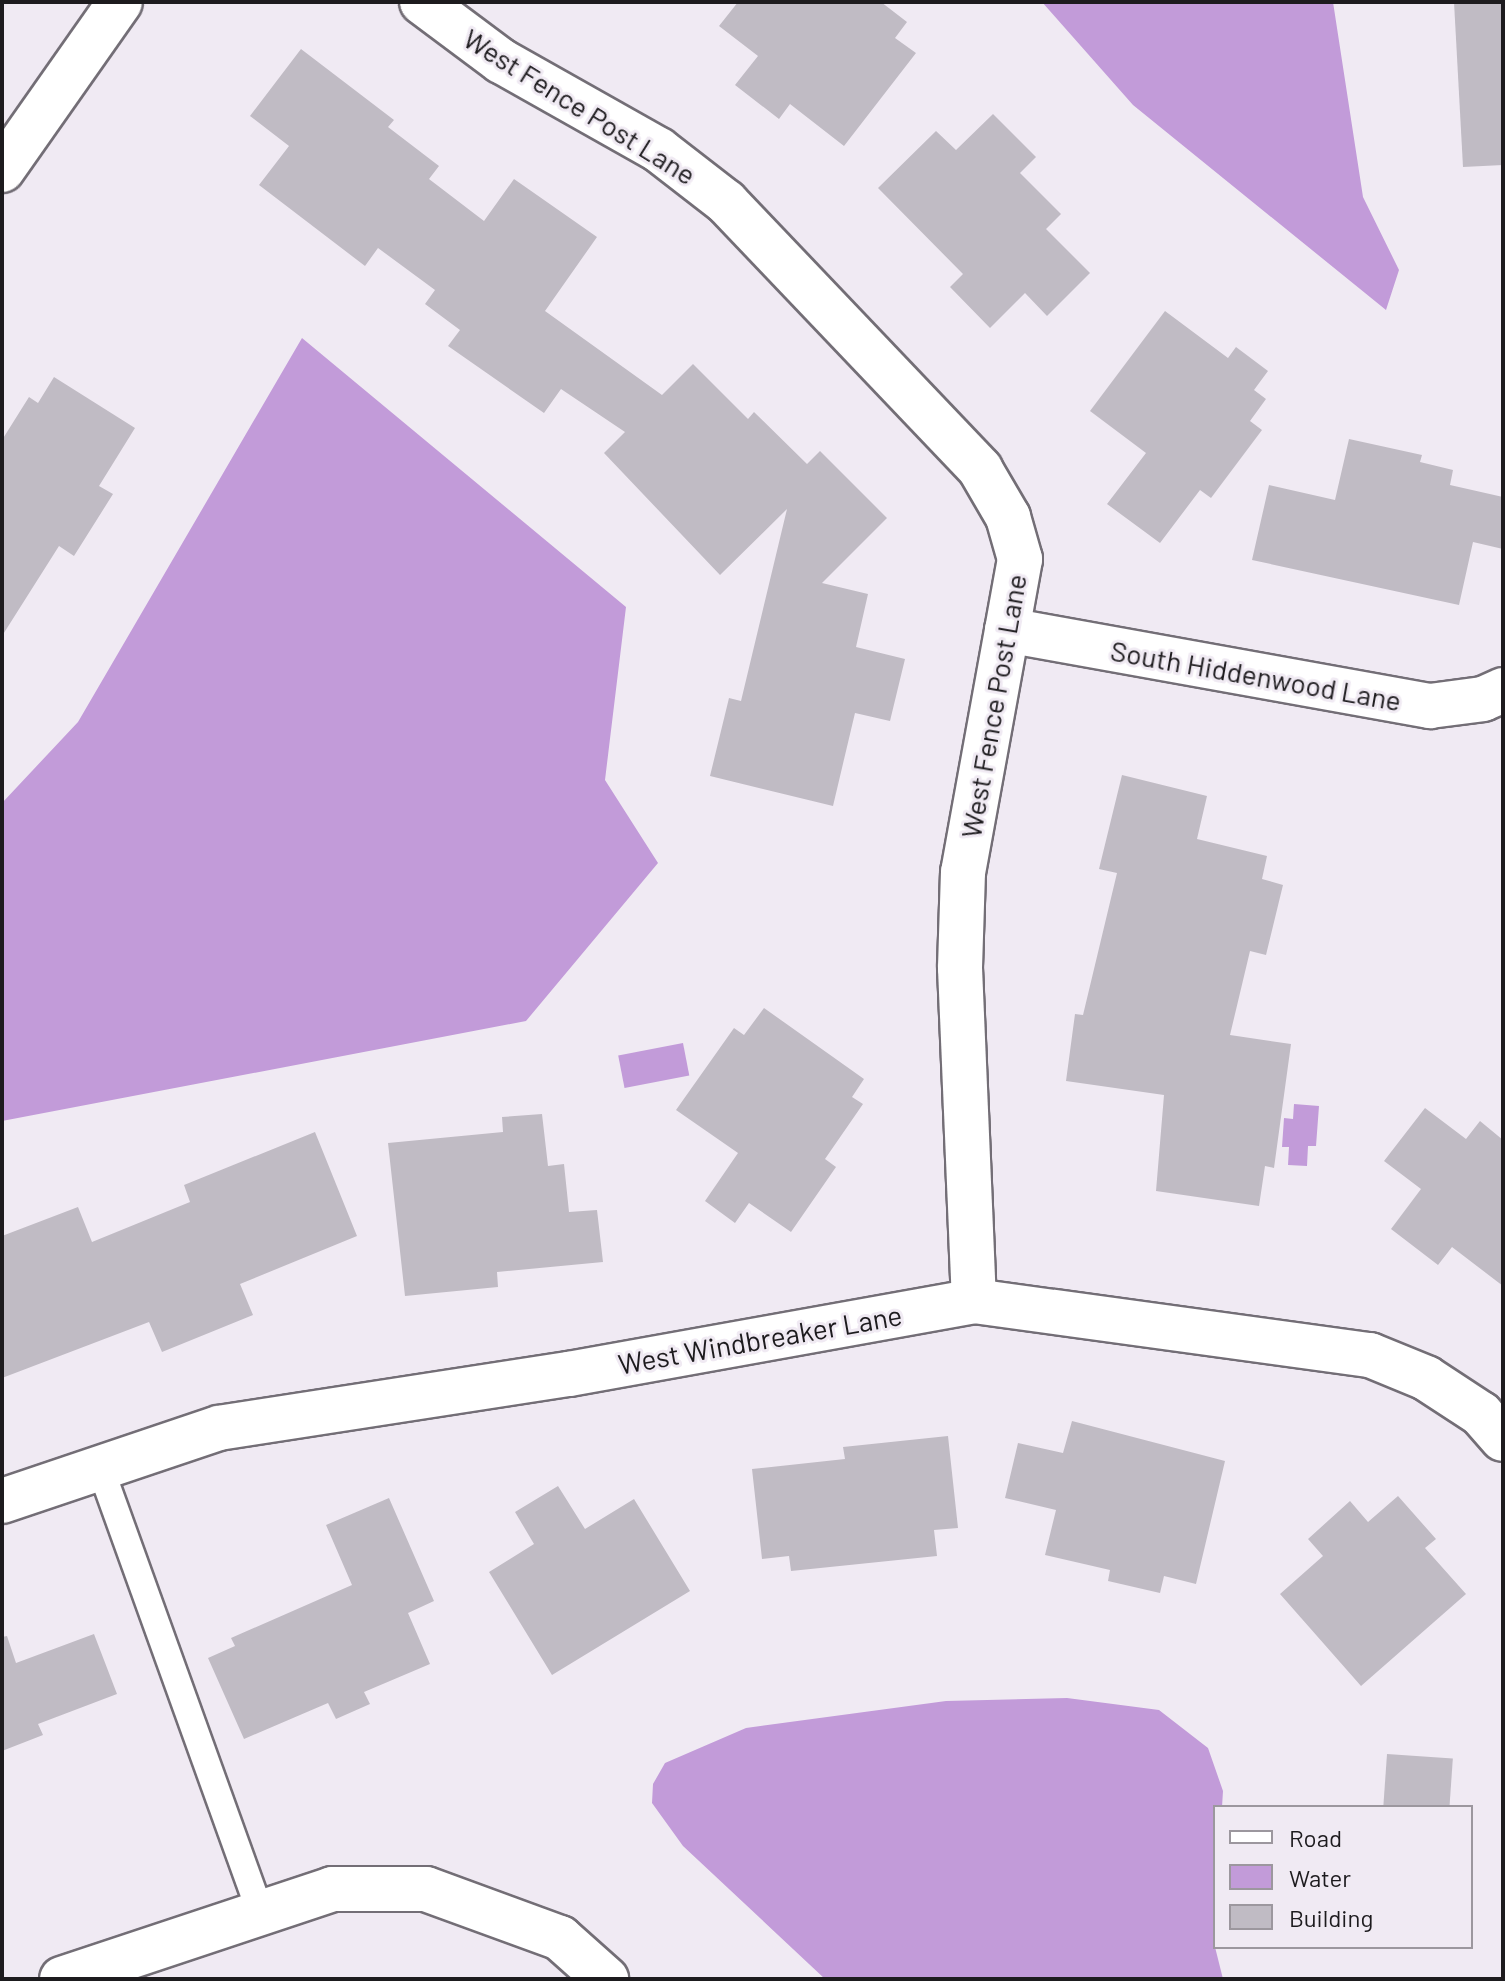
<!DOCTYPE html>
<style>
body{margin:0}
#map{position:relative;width:1505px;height:1981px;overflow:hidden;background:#f0eaf3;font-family:Barlow,sans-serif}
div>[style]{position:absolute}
.water>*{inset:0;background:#c29bd9;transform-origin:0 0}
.building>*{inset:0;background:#c0bbc4;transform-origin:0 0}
.roads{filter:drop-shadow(2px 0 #736e76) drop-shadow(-2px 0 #736e76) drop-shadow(0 2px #736e76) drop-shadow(0 -2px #736e76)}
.service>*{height:26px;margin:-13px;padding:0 13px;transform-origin:13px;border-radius:13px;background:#fff}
.minor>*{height:44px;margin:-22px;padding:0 22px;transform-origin:22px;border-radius:22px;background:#fff}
span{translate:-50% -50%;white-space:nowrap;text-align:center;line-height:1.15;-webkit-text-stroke:6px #f0eaf3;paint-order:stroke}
.street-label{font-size:28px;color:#1d1b1e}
.frame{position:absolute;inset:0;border:4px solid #1d1b1e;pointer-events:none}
.legend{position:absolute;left:1213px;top:1805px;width:260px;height:144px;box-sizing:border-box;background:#f0eaf3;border:2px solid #9c979e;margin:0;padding:10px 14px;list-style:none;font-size:24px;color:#1d1b1e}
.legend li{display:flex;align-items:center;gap:16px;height:40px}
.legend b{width:40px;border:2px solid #9c979e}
</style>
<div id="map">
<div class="water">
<div style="clip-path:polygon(1042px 2px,1333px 2px,1363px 197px,1399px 270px,1386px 310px,1133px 105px)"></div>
<div style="clip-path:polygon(302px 338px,626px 607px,605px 780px,658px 863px,526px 1021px,2px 1121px,2px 803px,78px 722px)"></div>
<div style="left:683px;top:1043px;width:33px;height:66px;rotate:79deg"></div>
<div style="clip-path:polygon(1294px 1104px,1319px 1106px,1316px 1146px,1308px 1146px,1307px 1166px,1288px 1165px,1289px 1147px,1282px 1147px,1284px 1118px,1293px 1119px)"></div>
<div style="clip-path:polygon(1067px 1698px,1159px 1710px,1208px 1748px,1223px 1791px,1222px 1807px,1215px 1807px,1213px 1895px,1215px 1947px,1223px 1979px,825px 1979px,683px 1846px,652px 1803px,653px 1784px,665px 1763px,746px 1728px,946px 1701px)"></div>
</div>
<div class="building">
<div style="clip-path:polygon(738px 2px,881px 2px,907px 22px,895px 38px,916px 53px,844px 146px,790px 104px,779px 119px,735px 85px,758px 56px,719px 26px)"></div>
<div style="clip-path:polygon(1454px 2px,1503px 2px,1503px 165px,1463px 167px)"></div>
<div style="clip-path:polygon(301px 49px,394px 120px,388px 127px,439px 166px,429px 179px,484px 221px,514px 179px,597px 237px,545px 311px,662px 395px,693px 364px,748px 419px,754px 412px,807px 464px,820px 451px,887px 518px,822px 583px,868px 594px,856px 647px,905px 659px,890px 721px,855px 713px,833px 806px,710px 776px,729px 698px,741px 701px,787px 509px,720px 575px,604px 453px,625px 432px,561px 389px,544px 413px,448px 346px,460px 330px,425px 304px,435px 290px,378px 248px,365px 266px,259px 185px,289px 146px,250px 116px)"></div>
<div style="clip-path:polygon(993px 114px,1036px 157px,1020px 173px,1061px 214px,1046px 229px,1090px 273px,1047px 316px,1025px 293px,990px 328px,950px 287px,963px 274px,878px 188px,936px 131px,956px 150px)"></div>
<div style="clip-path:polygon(1165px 311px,1228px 358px,1236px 347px,1268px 371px,1254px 390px,1266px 399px,1250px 421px,1262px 430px,1211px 498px,1200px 490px,1160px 543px,1107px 504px,1146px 453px,1090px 411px)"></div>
<div style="clip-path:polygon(54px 377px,135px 428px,99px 486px,113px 494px,74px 556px,59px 546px,2px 636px,2px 440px,29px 397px,38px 403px)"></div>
<div style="clip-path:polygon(1349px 439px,1422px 455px,1420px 462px,1453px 470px,1450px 485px,1503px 497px,1503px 549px,1473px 542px,1459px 605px,1252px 560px,1269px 485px,1335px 500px)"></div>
<div style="clip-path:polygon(1122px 775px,1207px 796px,1197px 839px,1267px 856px,1262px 879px,1283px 885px,1266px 955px,1250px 951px,1230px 1035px,1291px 1044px,1274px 1168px,1265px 1166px,1259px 1206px,1156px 1191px,1164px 1095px,1066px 1081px,1075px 1014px,1083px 1015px,1117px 873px,1099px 869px)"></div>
<div style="clip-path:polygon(764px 1008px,864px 1079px,852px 1097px,863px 1104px,825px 1159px,836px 1167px,791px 1232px,749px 1203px,735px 1223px,705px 1201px,738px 1153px,676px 1110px,734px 1028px,744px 1035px)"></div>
<div style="clip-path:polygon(1425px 1108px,1466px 1139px,1480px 1121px,1503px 1140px,1503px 1286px,1452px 1247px,1438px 1265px,1391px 1229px,1421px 1189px,1384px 1161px)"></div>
<div style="clip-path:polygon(542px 1114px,548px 1166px,564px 1164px,569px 1212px,597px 1210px,603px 1262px,497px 1272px,498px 1287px,405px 1296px,388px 1143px,503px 1132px,502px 1117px)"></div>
<div style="clip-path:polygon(315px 1132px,357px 1236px,240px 1284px,253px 1315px,162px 1352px,149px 1322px,2px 1378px,2px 1236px,78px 1207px,92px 1242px,190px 1202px,184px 1185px)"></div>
<div style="clip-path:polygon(1072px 1421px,1225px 1461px,1196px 1584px,1164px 1576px,1160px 1593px,1108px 1581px,1110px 1570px,1045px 1555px,1056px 1510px,1005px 1498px,1018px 1443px,1063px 1453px)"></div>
<div style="clip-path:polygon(948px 1436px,958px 1528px,934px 1530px,937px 1556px,791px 1571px,789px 1556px,762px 1559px,752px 1469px,845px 1459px,843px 1447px)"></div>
<div style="clip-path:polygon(558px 1486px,585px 1529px,634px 1499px,690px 1591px,552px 1675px,489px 1572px,534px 1544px,515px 1512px)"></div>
<div style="clip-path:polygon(1398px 1496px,1436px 1539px,1425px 1548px,1466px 1594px,1361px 1686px,1280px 1594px,1323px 1556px,1308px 1539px,1350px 1501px,1368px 1522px)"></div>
<div style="clip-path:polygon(389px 1498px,434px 1601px,408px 1613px,430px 1664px,364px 1692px,370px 1704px,336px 1719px,328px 1703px,244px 1739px,208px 1658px,235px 1646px,231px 1638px,352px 1585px,326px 1525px)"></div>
<div style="clip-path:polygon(94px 1634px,117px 1694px,38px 1724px,43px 1735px,2px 1751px,2px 1637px,7px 1636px,16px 1663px)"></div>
<div style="left:1387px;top:1754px;width:66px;height:53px;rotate:4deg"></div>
</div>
<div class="roads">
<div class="service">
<div style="left:100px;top:1467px;width:473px;rotate:70.2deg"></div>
</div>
<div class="minor">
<div style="left:422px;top:2px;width:99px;rotate:36.8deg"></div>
<div style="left:501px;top:61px;width:181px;rotate:29.4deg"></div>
<div style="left:659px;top:150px;width:85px;rotate:37.8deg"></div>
<div style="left:726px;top:202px;width:369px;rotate:46.4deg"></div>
<div style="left:980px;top:469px;width:56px;rotate:59.7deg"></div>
<div style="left:1008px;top:517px;width:44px;rotate:74.1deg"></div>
<div style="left:1020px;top:559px;width:318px;rotate:100.3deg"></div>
<div style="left:963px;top:872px;width:96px;rotate:91.8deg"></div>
<div style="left:960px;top:968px;width:333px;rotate:87.6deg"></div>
<div style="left:2px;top:170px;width:205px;rotate:-54.9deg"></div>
<div style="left:1007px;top:630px;width:430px;rotate:10.2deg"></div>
<div style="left:1430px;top:706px;width:53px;rotate:-7.5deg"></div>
<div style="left:1483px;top:699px;width:22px;rotate:-24deg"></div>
<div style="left:2px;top:1501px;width:229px;rotate:-18.6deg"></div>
<div style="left:219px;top:1428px;width:354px;rotate:-8.8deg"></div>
<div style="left:569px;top:1374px;width:412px;rotate:-10.2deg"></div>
<div style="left:974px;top:1301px;width:400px;rotate:7.8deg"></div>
<div style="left:1370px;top:1355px;width:61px;rotate:22.3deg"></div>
<div style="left:1426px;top:1378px;width:66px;rotate:33.2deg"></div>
<div style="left:1481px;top:1414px;width:33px;rotate:49deg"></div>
<div style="left:62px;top:1979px;width:285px;rotate:-18.4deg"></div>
<div style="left:332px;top:1889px;width:94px"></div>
<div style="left:426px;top:1889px;width:143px;rotate:20.1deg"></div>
<div style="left:560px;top:1938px;width:62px;rotate:41.7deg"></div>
</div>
</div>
<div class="street-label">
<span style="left:580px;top:106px;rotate:32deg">West Fence Post Lane</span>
<span style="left:1256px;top:675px;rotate:10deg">South Hiddenwood Lane</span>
<span style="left:993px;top:706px;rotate:-80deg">West Fence Post Lane</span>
<span style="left:760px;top:1339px;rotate:-10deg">West Windbreaker Lane</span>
</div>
<div class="frame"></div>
<ul class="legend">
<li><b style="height:10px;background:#fff"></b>Road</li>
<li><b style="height:22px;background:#c29bd9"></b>Water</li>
<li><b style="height:22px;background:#c0bbc4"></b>Building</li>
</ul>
</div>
